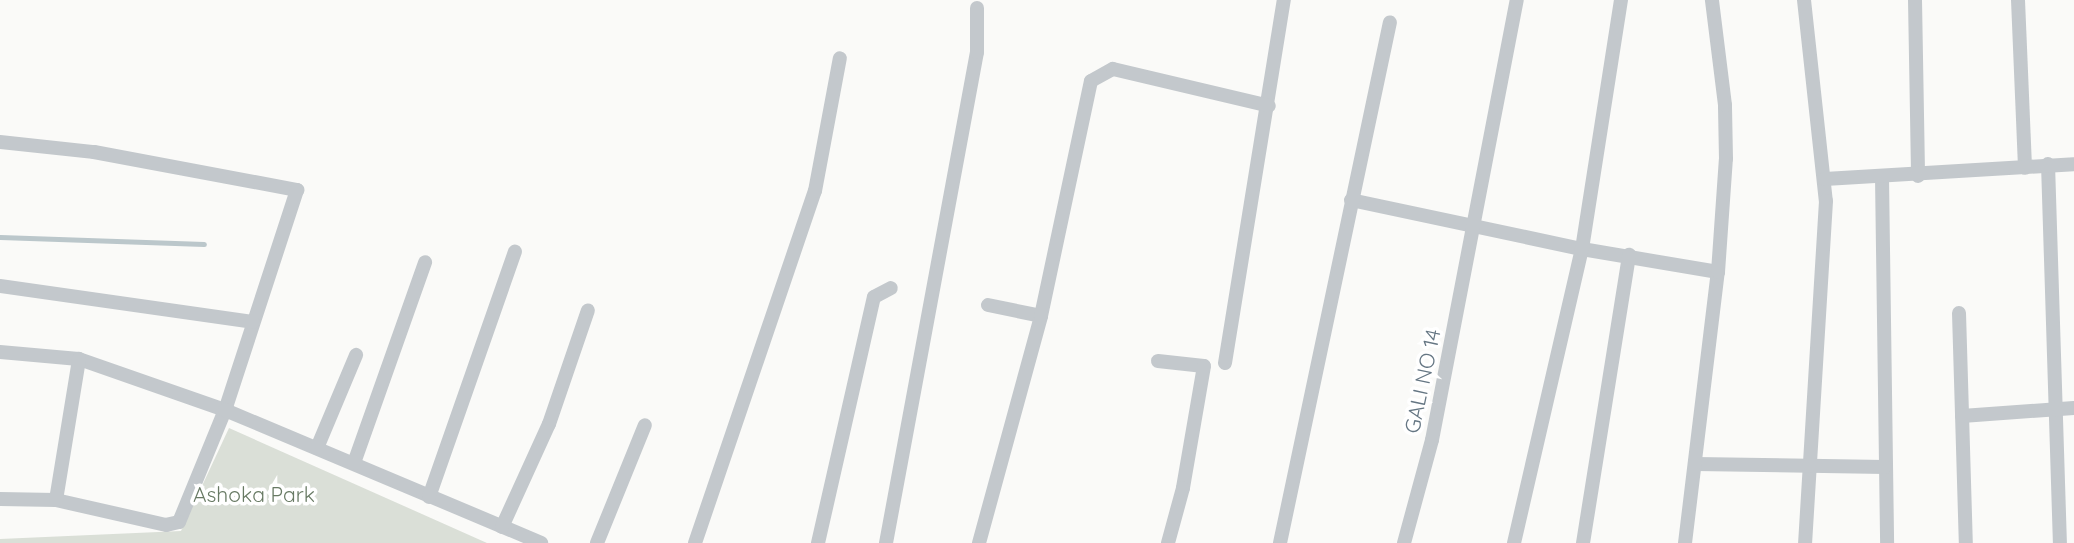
<!DOCTYPE html>
<style>
body{margin:0}
#map{position:relative;width:2074px;height:543px;overflow:hidden;background:#fafaf8;font-family:Quicksand,sans-serif}
div>[style]{position:absolute}
.green>*{inset:0;background:#dadfd7}
.stream>*{height:5px;margin:-2.5px;padding:0 2.5px;transform-origin:2.5px;border-radius:2.5px;background:#bbc7cb}
.street>*{height:14px;margin:-7px;padding:0 7px;transform-origin:7px;border-radius:7px;background:#c3c8cc}
span{translate:-50% -50%;white-space:nowrap;text-align:center;line-height:1.15;-webkit-text-stroke:7px #fff;paint-order:stroke}
.street-label{font-size:21px;color:#657683}
.park-label{font-size:21px;color:#687a64}
</style>
<div id="map">
<div class="green">
<div style="clip-path:polygon(229px 428px,487px 543px,0 543px,0 539px,181px 531px)"></div>
</div>
<div class="stream">
<div style="left:0;top:237px;width:204px;rotate:2deg"></div>
</div>
<div class="street">
<div style="left:1804px;top:0;width:202px;rotate:83.8deg"></div>
<div style="left:1826px;top:201px;width:343px;rotate:93.5deg"></div>
<div style="left:1915px;top:0;width:176px;rotate:89deg"></div>
<div style="left:2018px;top:0;width:168px;rotate:87.6deg"></div>
<div style="left:0;top:142px;width:95px;rotate:6.1deg"></div>
<div style="left:94px;top:152px;width:207px;rotate:10.6deg"></div>
<div style="left:297px;top:190px;width:231px;rotate:108.1deg"></div>
<div style="left:225px;top:410px;width:121px;rotate:112.3deg"></div>
<div style="left:179px;top:522px;width:13px;rotate:167deg"></div>
<div style="left:166px;top:525px;width:113px;rotate:-167.2deg"></div>
<div style="left:56px;top:500px;width:56px;rotate:-179deg"></div>
<div style="left:2048px;top:164px;width:379px;rotate:88.2deg"></div>
<div style="left:1882px;top:177px;width:366px;rotate:89.2deg"></div>
<div style="left:1825px;top:179px;width:249px;rotate:-3.4deg"></div>
<div style="left:1351px;top:200px;width:236px;rotate:12deg"></div>
<div style="left:1582px;top:249px;width:138px;rotate:9.6deg"></div>
<div style="left:0;top:286px;width:255px;rotate:8.1deg"></div>
<div style="left:988px;top:305px;width:54px;rotate:11.7deg"></div>
<div style="left:1959px;top:313px;width:230px;rotate:88.3deg"></div>
<div style="left:0;top:352px;width:79px;rotate:5.1deg"></div>
<div style="left:79px;top:359px;width:155px;rotate:19.3deg"></div>
<div style="left:225px;top:410px;width:343px;rotate:22.8deg"></div>
<div style="left:1158px;top:361px;width:46px;rotate:6.2deg"></div>
<div style="left:1204px;top:366px;width:124px;rotate:99.8deg"></div>
<div style="left:1183px;top:488px;width:57px;rotate:105.3deg"></div>
<div style="left:1225px;top:363px;width:368px;rotate:-80.8deg"></div>
<div style="left:1962px;top:416px;width:112px;rotate:-4.1deg"></div>
<div style="left:317px;top:448px;width:101px;rotate:-67.2deg"></div>
<div style="left:354px;top:463px;width:213px;rotate:-70.5deg"></div>
<div style="left:1696px;top:464px;width:189px;rotate:0.9deg"></div>
<div style="left:429px;top:497px;width:260px;rotate:-70.7deg"></div>
<div style="left:56px;top:500px;width:143px;rotate:-80.7deg"></div>
<div style="left:502px;top:527px;width:113px;rotate:-65.5deg"></div>
<div style="left:549px;top:424px;width:120px;rotate:-71.1deg"></div>
<div style="left:597px;top:543px;width:127px;rotate:-67.9deg"></div>
<div style="left:695px;top:543px;width:372px;rotate:-71.2deg"></div>
<div style="left:815px;top:191px;width:135px;rotate:-79.4deg"></div>
<div style="left:818px;top:543px;width:252px;rotate:-77.2deg"></div>
<div style="left:874px;top:297px;width:19px;rotate:-28deg"></div>
<div style="left:886px;top:543px;width:499px;rotate:-79.5deg"></div>
<div style="left:977px;top:52px;width:44px;rotate:-90deg"></div>
<div style="left:979px;top:543px;width:235px;rotate:-74.7deg"></div>
<div style="left:1041px;top:316px;width:240px;rotate:-78deg"></div>
<div style="left:1091px;top:81px;width:25px;rotate:-29deg"></div>
<div style="left:1113px;top:69px;width:160px;rotate:13.3deg"></div>
<div style="left:1280px;top:543px;width:532px;rotate:-78.08deg"></div>
<div style="left:1404px;top:543px;width:107px;rotate:-74.8deg"></div>
<div style="left:1432px;top:440px;width:448px;rotate:-79.1deg"></div>
<div style="left:1514px;top:543px;width:302px;rotate:-77deg"></div>
<div style="left:1582px;top:249px;width:252px;rotate:-81.1deg"></div>
<div style="left:1583px;top:543px;width:292px;rotate:-80.9deg"></div>
<div style="left:1685px;top:543px;width:273px;rotate:-83.1deg"></div>
<div style="left:1718px;top:272px;width:113px;rotate:-86deg"></div>
<div style="left:1726px;top:159px;width:54px;rotate:-91.1deg"></div>
<div style="left:1725px;top:105px;width:106px;rotate:-97.1deg"></div>
</div>
<div class="street-label">
<span style="left:1422px;top:381px;rotate:-78deg">GALI NO 14</span>
</div>
<div class="park-label">
<span style="left:254px;top:494px">Ashoka Park</span>
</div>
</div>
